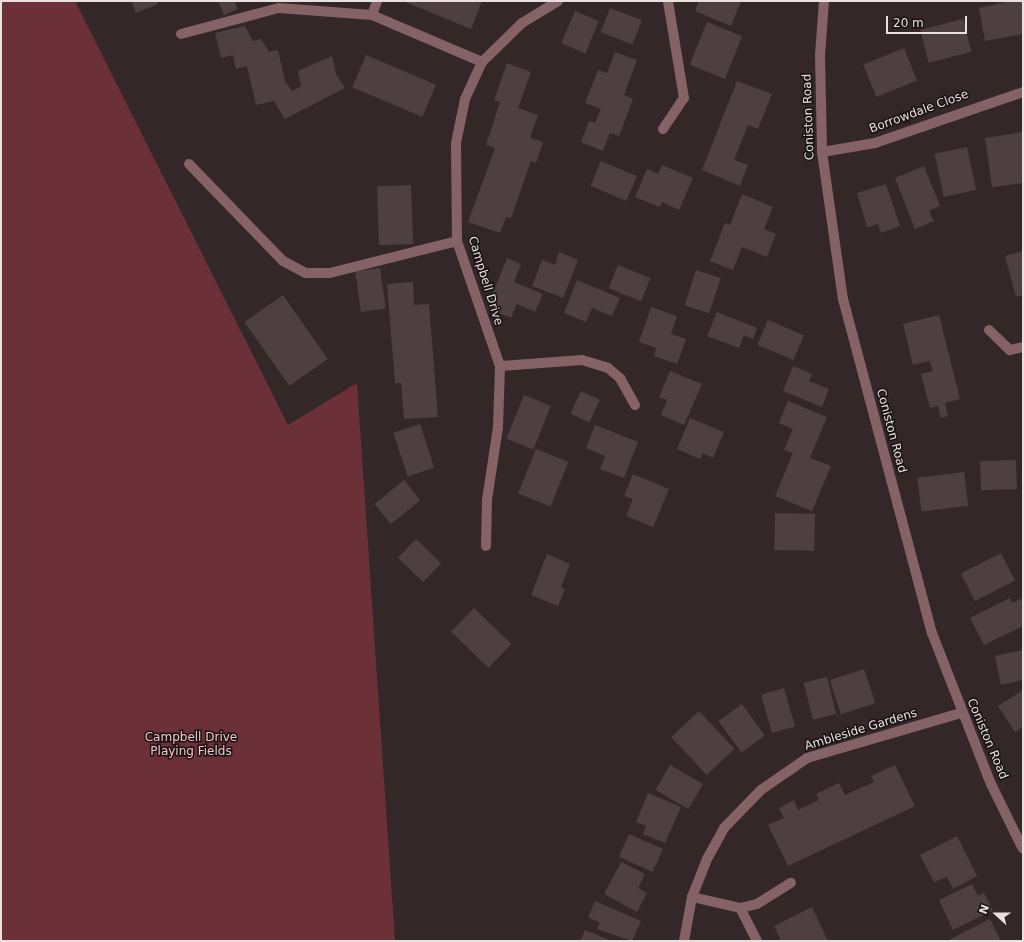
<!DOCTYPE html>
<style>
body{margin:0}
#map{position:relative;width:1024px;height:942px;overflow:hidden;background:#342728;font-family:"DejaVu Sans",sans-serif}
div>[style]{position:absolute}
.green>*{inset:0;background:#6b3038}
.building>*{inset:0;background:#4e4041;transform-origin:0 0}
.minor>*{height:10px;margin:-5px;padding:0 5px;transform-origin:5px;border-radius:5px;background:#856265}
span{translate:-50% -50%;white-space:nowrap;text-align:center;line-height:1.15;-webkit-text-stroke:3px #181212;paint-order:stroke}
.street-label{font-size:12px;color:#e9e0e0}
.park-label{font-size:12px;color:#f5c7cb}
.frame{position:absolute;inset:0;border:2px solid #e9e0e0;pointer-events:none}
.north{position:absolute;left:976px;top:894px;width:40px;height:40px;-webkit-text-stroke:3px #181212;paint-order:stroke;rotate:291deg;font-size:11px;font-weight:700;line-height:16px;text-align:center;color:#e9e0e0}
.north::after{content:'';display:block;margin:auto;width:14px;height:18px;background:#e9e0e0;clip-path:polygon(50% 0,100% 100%,50% 72%,0 100%)}
.scale{position:absolute;left:886px;top:16px;width:81px;height:18px;box-sizing:border-box;border:2px solid #e9e0e0;border-top:0;padding-left:5px;font-size:12px;line-height:14px;white-space:nowrap;color:#e9e0e0;-webkit-text-stroke:3px #181212;paint-order:stroke}
</style>
<div id="map">
<div class="green">
<div style="clip-path:polygon(1px 1px,75px 1px,288px 425px,357px 383px,395px 941px,1px 941px)"></div>
</div>
<div class="building">
<div style="clip-path:polygon(131px 1px,157px 1px,158px 4px,136px 13px)"></div>
<div style="clip-path:polygon(218px 1px,234px 1px,238px 9px,224px 15px)"></div>
<div style="clip-path:polygon(403px 1px,482px 1px,471px 29px)"></div>
<div style="clip-path:polygon(699px 1px,741px 1px,731px 26px,695px 11px)"></div>
<div style="clip-path:polygon(1011px 1px,1023px 1px,1023px 34px,985px 41px,979px 8px)"></div>
<div style="left:610px;top:8px;width:34px;height:26px;rotate:21deg"></div>
<div style="left:575px;top:11px;width:26px;height:35px;rotate:23deg"></div>
<div style="left:963px;top:19px;width:34px;height:44px;rotate:76deg"></div>
<div style="left:707px;top:22px;width:38px;height:46px;rotate:22deg"></div>
<div style="clip-path:polygon(245px 26px,253px 41px,261px 39px,269px 52px,278px 50px,285px 81px,292px 91px,301px 86px,298px 71px,332px 56px,336px 74px,345px 88px,285px 119px,274px 101px,256px 105px,247px 66px,236px 69px,233px 55px,221px 58px,215px 33px)"></div>
<div style="left:904px;top:48px;width:35px;height:44px;rotate:68deg"></div>
<div style="clip-path:polygon(615px 52px,637px 60px,624px 95px,633px 99px,619px 136px,610px 133px,603px 151px,581px 142px,589px 121px,595px 123px,601px 109px,585px 103px,598px 70px,607px 73px)"></div>
<div style="left:366px;top:55px;width:76px;height:35px;rotate:23deg"></div>
<div style="clip-path:polygon(507px 63px,531px 72px,518px 108px,538px 115px,530px 138px,543px 142px,536px 163px,531px 161px,511px 218px,506px 217px,500px 233px,468px 222px,495px 148px,486px 145px,500px 102px,494px 100px)"></div>
<div style="clip-path:polygon(737px 81px,772px 94px,758px 129px,748px 125px,734px 160px,748px 165px,740px 186px,702px 170px)"></div>
<div style="clip-path:polygon(1023px 132px,1023px 183px,992px 187px,985px 138px)"></div>
<div style="left:967px;top:147px;width:44px;height:33px;rotate:78deg"></div>
<div style="left:601px;top:161px;width:39px;height:27px;rotate:23deg"></div>
<div style="clip-path:polygon(662px 165px,693px 178px,679px 210px,662px 202px,660px 207px,635px 197px,647px 169px,658px 174px)"></div>
<div style="clip-path:polygon(924px 166px,940px 206px,929px 211px,934px 221px,915px 229px,895px 178px)"></div>
<div style="clip-path:polygon(886px 184px,900px 226px,881px 233px,878px 224px,867px 227px,857px 193px)"></div>
<div style="left:411px;top:185px;width:59px;height:34px;rotate:88deg"></div>
<div style="clip-path:polygon(742px 194px,773px 207px,764px 229px,776px 234px,767px 257px,742px 247px,733px 270px,710px 261px,725px 223px,730px 225px)"></div>
<div style="clip-path:polygon(1023px 251px,1023px 295px,1016px 297px,1005px 256px)"></div>
<div style="clip-path:polygon(559px 252px,578px 260px,563px 298px,532px 286px,542px 260px,555px 265px)"></div>
<div style="clip-path:polygon(507px 258px,521px 264px,514px 282px,543px 294px,535px 312px,517px 304px,511px 318px,487px 308px)"></div>
<div style="left:618px;top:265px;width:35px;height:25px;rotate:22deg"></div>
<div style="left:380px;top:268px;width:41px;height:25px;rotate:82deg"></div>
<div style="left:696px;top:270px;width:26px;height:37px;rotate:18deg"></div>
<div style="clip-path:polygon(577px 280px,620px 298px,612px 316px,592px 308px,586px 322px,564px 313px)"></div>
<div style="clip-path:polygon(413px 282px,414px 305px,429px 304px,438px 417px,404px 419px,401px 383px,395px 383px,387px 284px)"></div>
<div style="left:283px;top:295px;width:78px;height:47px;rotate:55deg"></div>
<div style="clip-path:polygon(651px 307px,677px 316px,671px 334px,686px 339px,677px 364px,654px 356px,656px 348px,639px 342px)"></div>
<div style="clip-path:polygon(717px 312px,757px 328px,753px 339px,744px 335px,739px 348px,707px 336px)"></div>
<div style="clip-path:polygon(939px 315px,960px 399px,945px 403px,948px 416px,941px 418px,938px 406px,930px 408px,921px 374px,933px 371px,930px 361px,913px 365px,903px 324px)"></div>
<div style="left:768px;top:320px;width:39px;height:27px;rotate:23deg"></div>
<div style="clip-path:polygon(793px 366px,812px 374px,809px 381px,829px 389px,822px 407px,783px 391px)"></div>
<div style="clip-path:polygon(670px 371px,702px 384px,684px 425px,661px 415px,667px 400px,659px 397px)"></div>
<div style="left:581px;top:391px;width:21px;height:25px;rotate:25deg"></div>
<div style="left:524px;top:395px;width:29px;height:47px;rotate:22deg"></div>
<div style="clip-path:polygon(788px 401px,827px 417px,810px 458px,831px 466px,812px 511px,775px 496px,793px 453px,784px 450px,793px 429px,779px 423px)"></div>
<div style="clip-path:polygon(690px 418px,724px 432px,713px 458px,703px 453px,700px 459px,677px 449px)"></div>
<div style="left:420px;top:424px;width:46px;height:28px;rotate:72deg"></div>
<div style="clip-path:polygon(595px 425px,638px 442px,624px 478px,600px 469px,605px 456px,586px 448px)"></div>
<div style="left:536px;top:449px;width:35px;height:48px;rotate:22deg"></div>
<div style="left:1016px;top:460px;width:29px;height:36px;rotate:88deg"></div>
<div style="left:964px;top:472px;width:34px;height:47px;rotate:83deg"></div>
<div style="clip-path:polygon(633px 474px,669px 489px,653px 527px,626px 516px,633px 499px,624px 496px)"></div>
<div style="left:404px;top:480px;width:26px;height:38px;rotate:51deg"></div>
<div style="left:775px;top:513px;width:40px;height:37px;rotate:1deg"></div>
<div style="left:416px;top:539px;width:35px;height:26px;rotate:44deg"></div>
<div style="left:1001px;top:553px;width:31px;height:45px;rotate:63deg"></div>
<div style="clip-path:polygon(547px 554px,570px 564px,561px 587px,565px 589px,558px 606px,531px 595px)"></div>
<div style="clip-path:polygon(1010px 598px,1012px 603px,1023px 598px,1023px 626px,984px 645px,970px 618px)"></div>
<div style="left:474px;top:608px;width:52px;height:33px;rotate:44deg"></div>
<div style="clip-path:polygon(1023px 650px,1023px 680px,1001px 685px,995px 656px)"></div>
<div style="left:864px;top:669px;width:36px;height:36px;rotate:72deg"></div>
<div style="left:827px;top:677px;width:38px;height:24px;rotate:76deg"></div>
<div style="left:784px;top:688px;width:40px;height:24px;rotate:74deg"></div>
<div style="clip-path:polygon(1023px 690px,1023px 727px,1015px 732px,998px 706px)"></div>
<div style="left:742px;top:704px;width:39px;height:29px;rotate:54deg"></div>
<div style="left:699px;top:711px;width:52px;height:38px;rotate:47deg"></div>
<div style="left:670px;top:765px;width:38px;height:29px;rotate:30deg"></div>
<div style="clip-path:polygon(895px 765px,915px 806px,788px 866px,768px 825px,784px 818px,779px 808px,794px 800px,798px 810px,819px 800px,816px 794px,839px 783px,845px 795px,874px 782px,871px 776px)"></div>
<div style="clip-path:polygon(648px 793px,681px 807px,665px 843px,643px 834px,646px 826px,636px 822px)"></div>
<div style="left:629px;top:834px;width:37px;height:25px;rotate:24deg"></div>
<div style="clip-path:polygon(957px 836px,977px 876px,953px 889px,947px 877px,934px 882px,920px 855px)"></div>
<div style="clip-path:polygon(621px 862px,645px 874px,638px 888px,647px 893px,637px 912px,604px 894px)"></div>
<div style="clip-path:polygon(972px 884px,978px 896px,984px 893px,993px 910px,953px 930px,939px 900px)"></div>
<div style="clip-path:polygon(595px 901px,641px 921px,632px 941px,597px 929px,600px 923px,588px 917px)"></div>
<div style="clip-path:polygon(812px 907px,828px 941px,781px 941px,774px 926px)"></div>
<div style="clip-path:polygon(990px 919px,1001px 941px,950px 941px,949px 940px)"></div>
<div style="clip-path:polygon(585px 930px,612px 941px,580px 941px)"></div>
</div>
<div class="minor">
<div style="left:824px;top:1px;width:54px;rotate:94.2deg"></div>
<div style="left:820px;top:55px;width:97px;rotate:88.8deg"></div>
<div style="left:822px;top:152px;width:148px;rotate:81.9deg"></div>
<div style="left:843px;top:299px;width:346px;rotate:75.1deg"></div>
<div style="left:932px;top:633px;width:162px;rotate:68.7deg"></div>
<div style="left:991px;top:784px;width:72px;rotate:63.8deg"></div>
<div style="left:372px;top:15px;width:15px;rotate:-70deg"></div>
<div style="left:181px;top:34px;width:101px;rotate:-14.9deg"></div>
<div style="left:279px;top:8px;width:93px;rotate:4.3deg"></div>
<div style="left:372px;top:15px;width:120px;rotate:23.1deg"></div>
<div style="left:663px;top:129px;width:37px;rotate:-56deg"></div>
<div style="left:684px;top:98px;width:98px;rotate:-99.4deg"></div>
<div style="left:822px;top:152px;width:54px;rotate:-9.6deg"></div>
<div style="left:875px;top:143px;width:157px;rotate:-19deg"></div>
<div style="left:189px;top:164px;width:135px;rotate:45.9deg"></div>
<div style="left:283px;top:261px;width:26px;rotate:28deg"></div>
<div style="left:306px;top:273px;width:24px"></div>
<div style="left:330px;top:273px;width:131px;rotate:-14.1deg"></div>
<div style="left:989px;top:330px;width:29px;rotate:44deg"></div>
<div style="left:1010px;top:350px;width:13px;rotate:-13deg"></div>
<div style="left:500px;top:366px;width:82px;rotate:-4.2deg"></div>
<div style="left:582px;top:360px;width:27px;rotate:17deg"></div>
<div style="left:608px;top:368px;width:16px;rotate:40deg"></div>
<div style="left:620px;top:378px;width:31px;rotate:61deg"></div>
<div style="left:486px;top:546px;width:46px;rotate:-88.8deg"></div>
<div style="left:487px;top:500px;width:74px;rotate:-81.4deg"></div>
<div style="left:498px;top:427px;width:61px;rotate:-88.1deg"></div>
<div style="left:500px;top:366px;width:132px;rotate:-109deg"></div>
<div style="left:457px;top:241px;width:98px;rotate:-90.6deg"></div>
<div style="left:456px;top:143px;width:45px;rotate:-78.4deg"></div>
<div style="left:465px;top:99px;width:41px;rotate:-65.3deg"></div>
<div style="left:482px;top:62px;width:56px;rotate:-44.3deg"></div>
<div style="left:522px;top:23px;width:42px;rotate:-31.4deg"></div>
<div style="left:692px;top:897px;width:49px;rotate:12.9deg"></div>
<div style="left:684px;top:941px;width:45px;rotate:-79.7deg"></div>
<div style="left:692px;top:897px;width:41px;rotate:-68.5deg"></div>
<div style="left:707px;top:859px;width:35px;rotate:-61deg"></div>
<div style="left:724px;top:828px;width:53px;rotate:-45.8deg"></div>
<div style="left:761px;top:790px;width:56px;rotate:-34.8deg"></div>
<div style="left:807px;top:758px;width:160px;rotate:-16.3deg"></div>
<div style="left:757px;top:941px;width:37px;rotate:-117deg"></div>
<div style="left:740px;top:908px;width:17px;rotate:-13deg"></div>
<div style="left:757px;top:904px;width:40px;rotate:-32deg"></div>
</div>
<div class="street-label">
<span style="left:919px;top:112px;rotate:-20deg">Borrowdale Close</span>
<span style="left:809px;top:117px;rotate:-92deg">Coniston Road</span>
<span style="left:485px;top:281px;rotate:73deg">Campbell Drive</span>
<span style="left:891px;top:431px;rotate:75deg">Coniston Road</span>
<span style="left:861px;top:730px;rotate:-17deg">Ambleside Gardens</span>
<span style="left:987px;top:739px;rotate:67deg">Coniston Road</span>
</div>
<div class="park-label">
<span style="left:191px;top:745px">Campbell Drive<br>Playing Fields</span>
</div>
<div class="frame"></div>
<div class="north">N</div>
<div class="scale">20 m</div>
</div>
